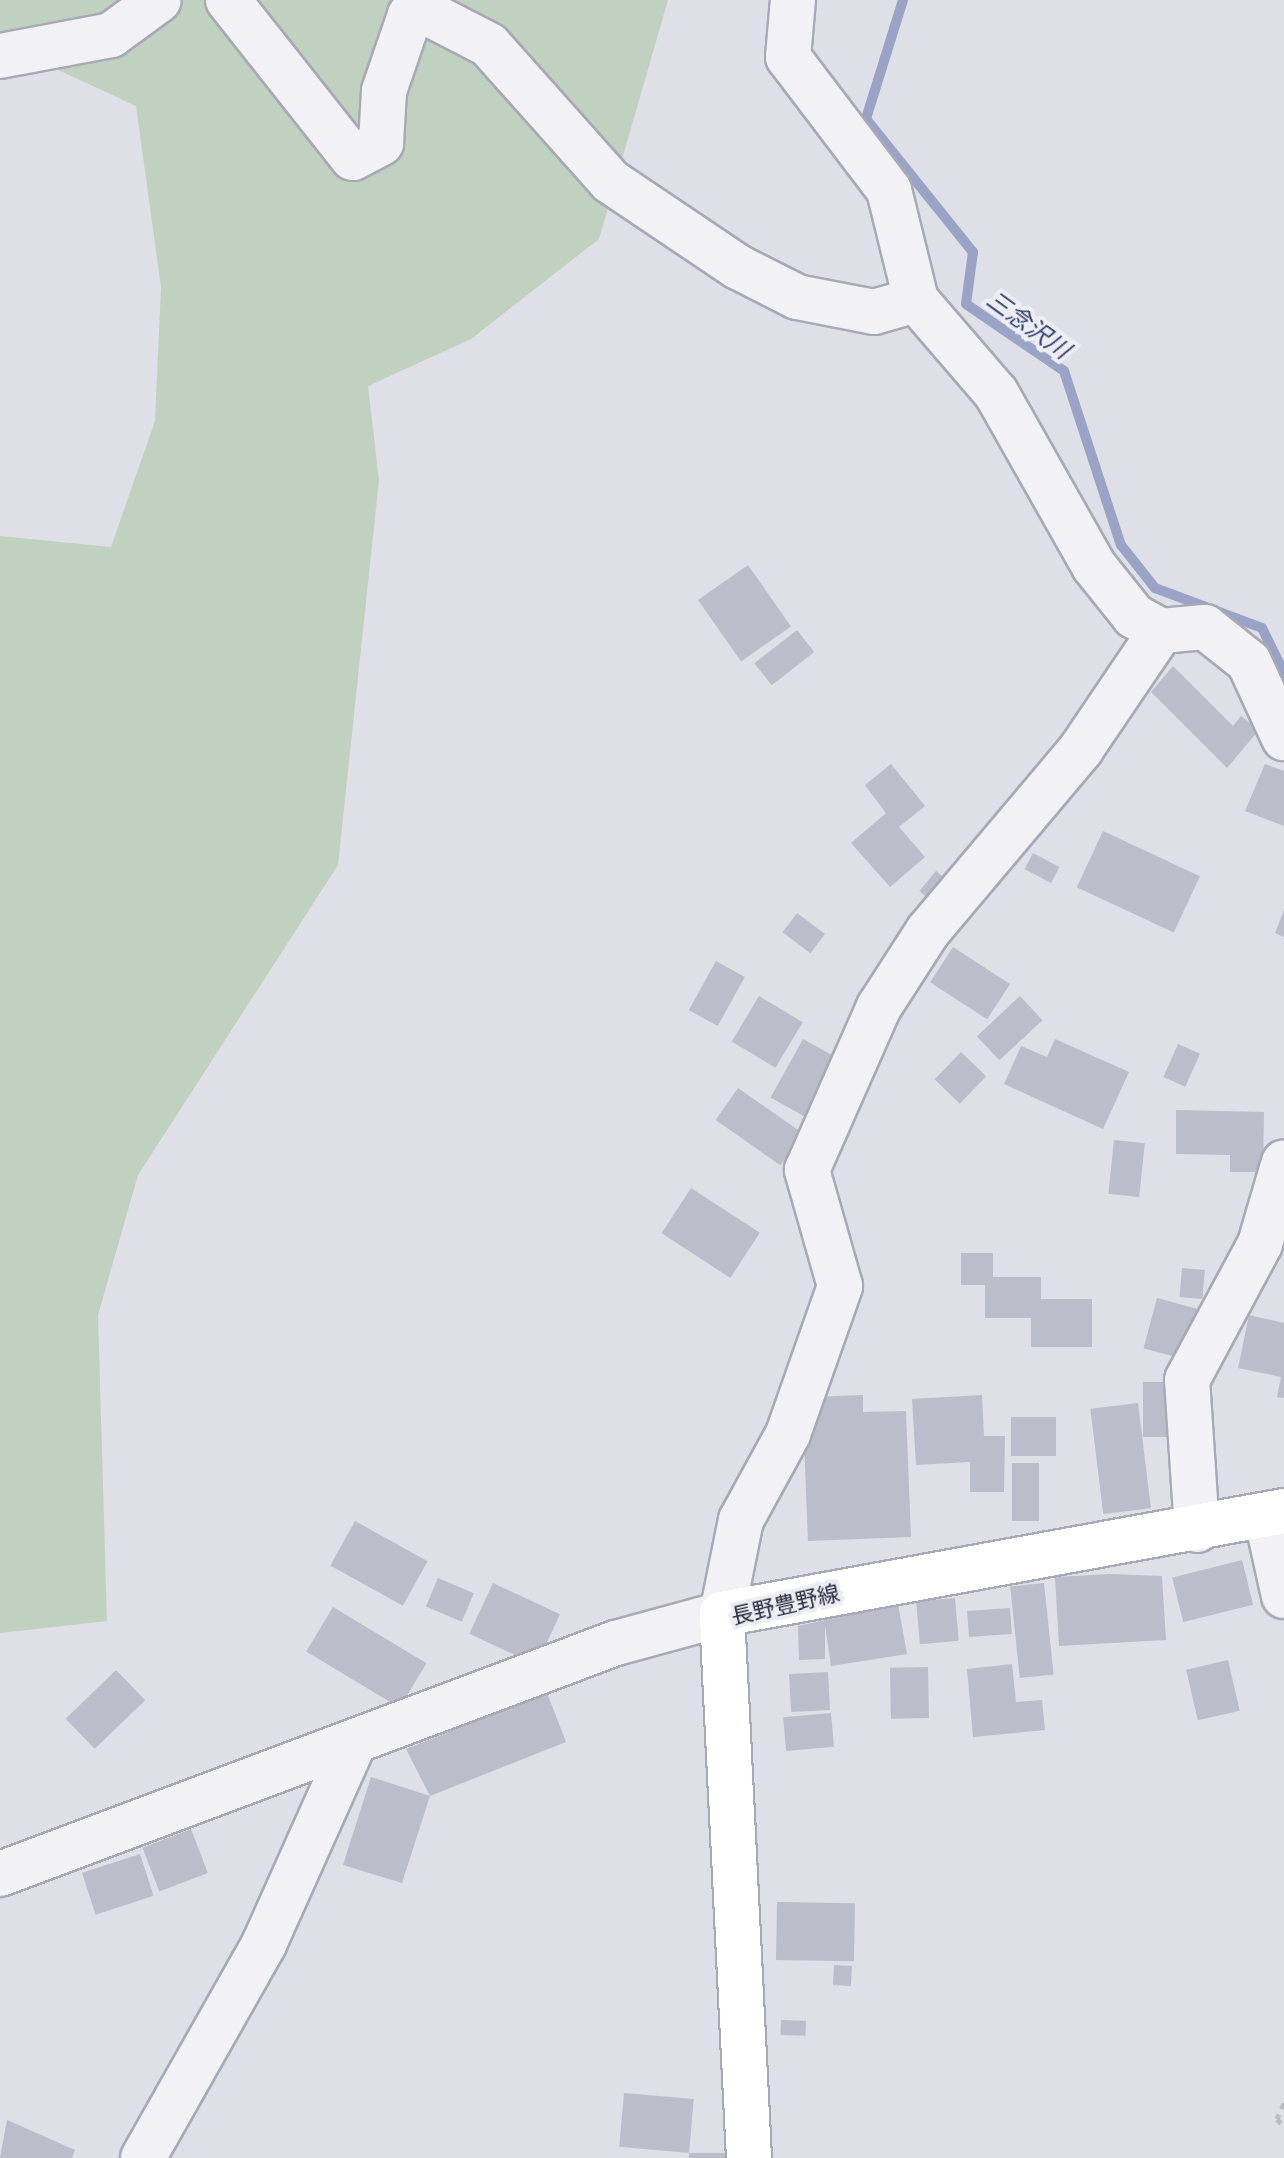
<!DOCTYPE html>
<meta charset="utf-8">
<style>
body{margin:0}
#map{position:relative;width:1284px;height:2158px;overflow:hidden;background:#dedfe7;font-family:"Noto Sans","Noto Sans JP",sans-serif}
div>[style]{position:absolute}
.green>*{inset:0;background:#c0d1c0}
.stream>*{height:10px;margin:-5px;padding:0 5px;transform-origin:5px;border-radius:5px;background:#9aa3c6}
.building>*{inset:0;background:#bcbdca;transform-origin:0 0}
.path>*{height:5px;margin-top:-2.5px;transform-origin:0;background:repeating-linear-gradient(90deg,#bdbdc6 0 6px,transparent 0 12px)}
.roads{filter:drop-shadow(2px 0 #a7a9b4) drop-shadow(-2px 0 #a7a9b4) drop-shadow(0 2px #a7a9b4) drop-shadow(0 -2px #a7a9b4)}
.minor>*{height:44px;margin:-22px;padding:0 22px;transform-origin:22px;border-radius:22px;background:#f1f1f6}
.major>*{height:44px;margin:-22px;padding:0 22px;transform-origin:22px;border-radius:22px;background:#fff}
span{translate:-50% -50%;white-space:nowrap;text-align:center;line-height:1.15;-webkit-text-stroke:8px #edeef5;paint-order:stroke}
.street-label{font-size:22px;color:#282a3d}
.water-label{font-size:24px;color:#343e6f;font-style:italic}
</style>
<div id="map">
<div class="green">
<div style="clip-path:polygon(0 0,668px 0,599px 239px,471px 339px,368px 386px,379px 480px,338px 865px,138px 1175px,98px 1315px,107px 1621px,0 1633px,0 536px,111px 547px,155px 421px,161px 287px,136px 106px,0 43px)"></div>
</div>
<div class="stream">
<div style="left:903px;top:0;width:125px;rotate:107.3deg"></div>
<div style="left:866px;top:119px;width:171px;rotate:51.2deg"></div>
<div style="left:973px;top:252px;width:52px;rotate:97.7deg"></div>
<div style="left:966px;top:304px;width:119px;rotate:34.4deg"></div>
<div style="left:1064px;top:371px;width:183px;rotate:71.9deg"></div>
<div style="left:1121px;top:545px;width:55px;rotate:51.7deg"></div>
<div style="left:1155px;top:588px;width:114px;rotate:20.5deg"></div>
<div style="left:1262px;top:628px;width:50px;rotate:63.9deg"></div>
</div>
<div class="building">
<div style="left:748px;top:565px;width:75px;height:61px;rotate:55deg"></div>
<div style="left:797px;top:630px;width:28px;height:54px;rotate:52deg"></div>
<div style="clip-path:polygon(1173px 666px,1233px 726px,1241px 716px,1259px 730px,1227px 768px,1151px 692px)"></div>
<div style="clip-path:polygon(891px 764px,925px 806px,899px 827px,925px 857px,890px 887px,851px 843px,886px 813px,865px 785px)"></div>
<div style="clip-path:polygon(1265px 764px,1284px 771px,1284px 826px,1245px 811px)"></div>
<div style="left:1103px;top:831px;width:107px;height:62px;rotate:25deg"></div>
<div style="left:1033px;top:853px;width:30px;height:18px;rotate:28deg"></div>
<div style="left:936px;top:871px;width:17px;height:26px;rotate:40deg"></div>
<div style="clip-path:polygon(1284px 910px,1284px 937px,1275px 933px)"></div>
<div style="left:797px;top:913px;width:35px;height:24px;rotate:37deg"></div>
<div style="left:953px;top:947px;width:68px;height:42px;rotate:33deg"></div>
<div style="left:716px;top:961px;width:33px;height:56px;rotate:29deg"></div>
<div style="left:759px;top:996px;width:51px;height:53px;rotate:31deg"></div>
<div style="left:1020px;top:996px;width:33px;height:59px;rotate:47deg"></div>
<div style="left:803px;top:1039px;width:43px;height:67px;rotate:29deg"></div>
<div style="clip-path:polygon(1055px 1039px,1129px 1072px,1103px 1129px,1004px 1084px,1021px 1046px,1047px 1057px)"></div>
<div style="left:1178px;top:1044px;width:24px;height:36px;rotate:24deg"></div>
<div style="left:961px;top:1052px;width:35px;height:38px;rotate:44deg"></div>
<div style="left:738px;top:1088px;width:79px;height:39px;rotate:35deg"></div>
<div style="clip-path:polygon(1176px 1110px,1264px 1112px,1263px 1172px,1230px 1172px,1230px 1155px,1176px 1154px)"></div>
<div style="left:1114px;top:1140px;width:31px;height:54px;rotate:6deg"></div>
<div style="left:691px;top:1188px;width:82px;height:54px;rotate:33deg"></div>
<div style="clip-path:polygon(961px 1253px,993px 1253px,993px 1277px,1041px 1277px,1041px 1299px,1092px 1299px,1092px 1347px,1031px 1347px,1031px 1318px,985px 1318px,985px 1285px,961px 1285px)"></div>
<div style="left:1182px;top:1268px;width:23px;height:29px;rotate:5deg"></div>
<div style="left:1157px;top:1298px;width:46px;height:52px;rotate:15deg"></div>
<div style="clip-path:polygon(1249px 1315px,1284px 1323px,1284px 1398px,1277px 1397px,1281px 1377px,1238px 1368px)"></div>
<div style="left:1143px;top:1382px;width:30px;height:55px"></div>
<div style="clip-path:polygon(863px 1395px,863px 1412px,906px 1411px,911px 1537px,808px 1541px,803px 1418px,811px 1397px)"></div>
<div style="clip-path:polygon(982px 1395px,984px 1436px,1005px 1436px,1004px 1492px,970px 1492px,970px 1462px,916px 1465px,912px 1399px)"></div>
<div style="left:1138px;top:1403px;width:106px;height:48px;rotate:83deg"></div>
<div style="left:1011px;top:1417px;width:45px;height:39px"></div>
<div style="left:1012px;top:1463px;width:27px;height:58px"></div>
<div style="left:355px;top:1521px;width:83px;height:51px;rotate:29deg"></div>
<div style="left:1242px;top:1560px;width:46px;height:72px;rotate:76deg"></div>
<div style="clip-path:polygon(1110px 1574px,1162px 1576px,1166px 1640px,1059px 1646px,1055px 1577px)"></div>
<div style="left:438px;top:1578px;width:39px;height:31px;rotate:23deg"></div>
<div style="left:493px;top:1583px;width:74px;height:56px;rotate:25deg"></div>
<div style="left:1044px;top:1583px;width:92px;height:34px;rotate:84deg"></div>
<div style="left:955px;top:1598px;width:43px;height:39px;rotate:85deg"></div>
<div style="clip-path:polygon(898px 1604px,907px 1654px,831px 1666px,825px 1625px,825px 1659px,799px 1660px,798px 1626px)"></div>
<div style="left:333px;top:1607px;width:109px;height:52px;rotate:31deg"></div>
<div style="left:1010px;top:1608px;width:26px;height:43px;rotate:86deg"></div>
<div style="left:1228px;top:1660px;width:52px;height:43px;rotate:77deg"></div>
<div style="clip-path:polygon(1012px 1664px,1016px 1702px,1042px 1700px,1045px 1730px,973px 1737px,967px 1669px)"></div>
<div style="left:928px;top:1667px;width:51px;height:38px;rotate:89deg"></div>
<div style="left:116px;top:1670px;width:42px;height:70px;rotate:46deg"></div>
<div style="left:828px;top:1672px;width:38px;height:39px;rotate:87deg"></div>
<div style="clip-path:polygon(547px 1693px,566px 1742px,430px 1796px,402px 1883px,343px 1865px,371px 1777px,430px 1796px,406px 1749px)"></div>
<div style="left:831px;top:1713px;width:34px;height:48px;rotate:85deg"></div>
<div style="left:191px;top:1829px;width:47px;height:52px;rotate:69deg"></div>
<div style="left:140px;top:1854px;width:44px;height:61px;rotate:72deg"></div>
<div style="left:777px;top:1902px;width:78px;height:58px;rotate:1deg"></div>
<div style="left:834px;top:1965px;width:18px;height:20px;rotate:3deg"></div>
<div style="left:781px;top:2020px;width:25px;height:15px;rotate:2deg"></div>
<div style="left:624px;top:2093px;width:70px;height:54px;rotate:5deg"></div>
<div style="clip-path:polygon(7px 2120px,75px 2150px,72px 2158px,0 2158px)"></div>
<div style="left:689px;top:2153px;width:36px;height:5px"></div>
</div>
<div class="path">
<div style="left:1284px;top:2103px;width:17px;rotate:114deg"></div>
<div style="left:1277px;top:2119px;width:10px;rotate:45deg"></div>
</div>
<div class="roads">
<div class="minor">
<div style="left:228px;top:0;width:201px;rotate:51.7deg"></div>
<div style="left:353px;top:158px;width:32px;rotate:-28deg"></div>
<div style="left:381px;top:143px;width:52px;rotate:-86.7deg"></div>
<div style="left:384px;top:91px;width:80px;rotate:-71.1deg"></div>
<div style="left:410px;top:15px;width:21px"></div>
<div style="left:431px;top:15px;width:65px;rotate:27.3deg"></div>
<div style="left:489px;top:45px;width:182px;rotate:48.3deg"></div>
<div style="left:610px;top:181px;width:154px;rotate:33.9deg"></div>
<div style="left:738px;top:267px;width:66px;rotate:27deg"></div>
<div style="left:797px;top:297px;width:78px;rotate:11deg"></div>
<div style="left:874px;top:312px;width:44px;rotate:-15.9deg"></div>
<div style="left:0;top:56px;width:113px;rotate:-10.7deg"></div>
<div style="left:111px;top:35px;width:59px;rotate:-36.1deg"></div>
<div style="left:1161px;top:631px;width:44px;rotate:-5.2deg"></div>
<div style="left:1205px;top:627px;width:56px;rotate:38.5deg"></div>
<div style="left:1249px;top:662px;width:84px;rotate:65.3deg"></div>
<div style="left:1266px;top:1515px;width:83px;rotate:77.5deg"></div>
<div style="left:1197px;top:1530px;width:150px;rotate:-93.8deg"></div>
<div style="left:1187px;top:1380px;width:154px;rotate:-61.8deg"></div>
<div style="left:1260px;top:1244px;width:85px;rotate:-73.7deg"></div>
<div style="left:0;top:1874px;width:658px;rotate:-20.56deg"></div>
<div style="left:616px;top:1643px;width:110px;rotate:-15.3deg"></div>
<div style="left:722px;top:1614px;width:96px;rotate:-78.6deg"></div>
<div style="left:741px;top:1520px;width:98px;rotate:-61.3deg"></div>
<div style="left:788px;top:1434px;width:157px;rotate:-70.6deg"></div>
<div style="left:840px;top:1286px;width:121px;rotate:-105.9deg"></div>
<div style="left:807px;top:1170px;width:178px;rotate:-66.2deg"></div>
<div style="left:879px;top:1007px;width:90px;rotate:-57.2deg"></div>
<div style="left:928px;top:931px;width:238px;rotate:-49.9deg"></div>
<div style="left:1081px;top:749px;width:143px;rotate:-55.9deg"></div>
<div style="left:1161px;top:631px;width:31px;rotate:-151deg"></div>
<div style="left:1134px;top:616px;width:64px;rotate:-128.7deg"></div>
<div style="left:1094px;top:566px;width:199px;rotate:-119.5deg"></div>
<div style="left:996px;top:393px;width:123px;rotate:-130.7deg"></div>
<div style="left:916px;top:300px;width:113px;rotate:-103.8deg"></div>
<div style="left:889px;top:190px;width:167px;rotate:-127.2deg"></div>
<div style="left:788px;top:57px;width:57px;rotate:-85deg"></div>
<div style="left:143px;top:2158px;width:246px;rotate:-60.5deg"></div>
<div style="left:264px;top:1944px;width:218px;rotate:-65.9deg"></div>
</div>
<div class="major">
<div style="left:749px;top:2158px;width:545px;rotate:-92.84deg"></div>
<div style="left:722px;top:1614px;width:571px;rotate:-10.39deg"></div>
</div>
</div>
<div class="street-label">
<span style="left:785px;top:1604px;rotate:-13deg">長野豊野線</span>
</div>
<div class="water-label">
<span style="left:1029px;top:324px;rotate:36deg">三念沢川</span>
</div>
</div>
